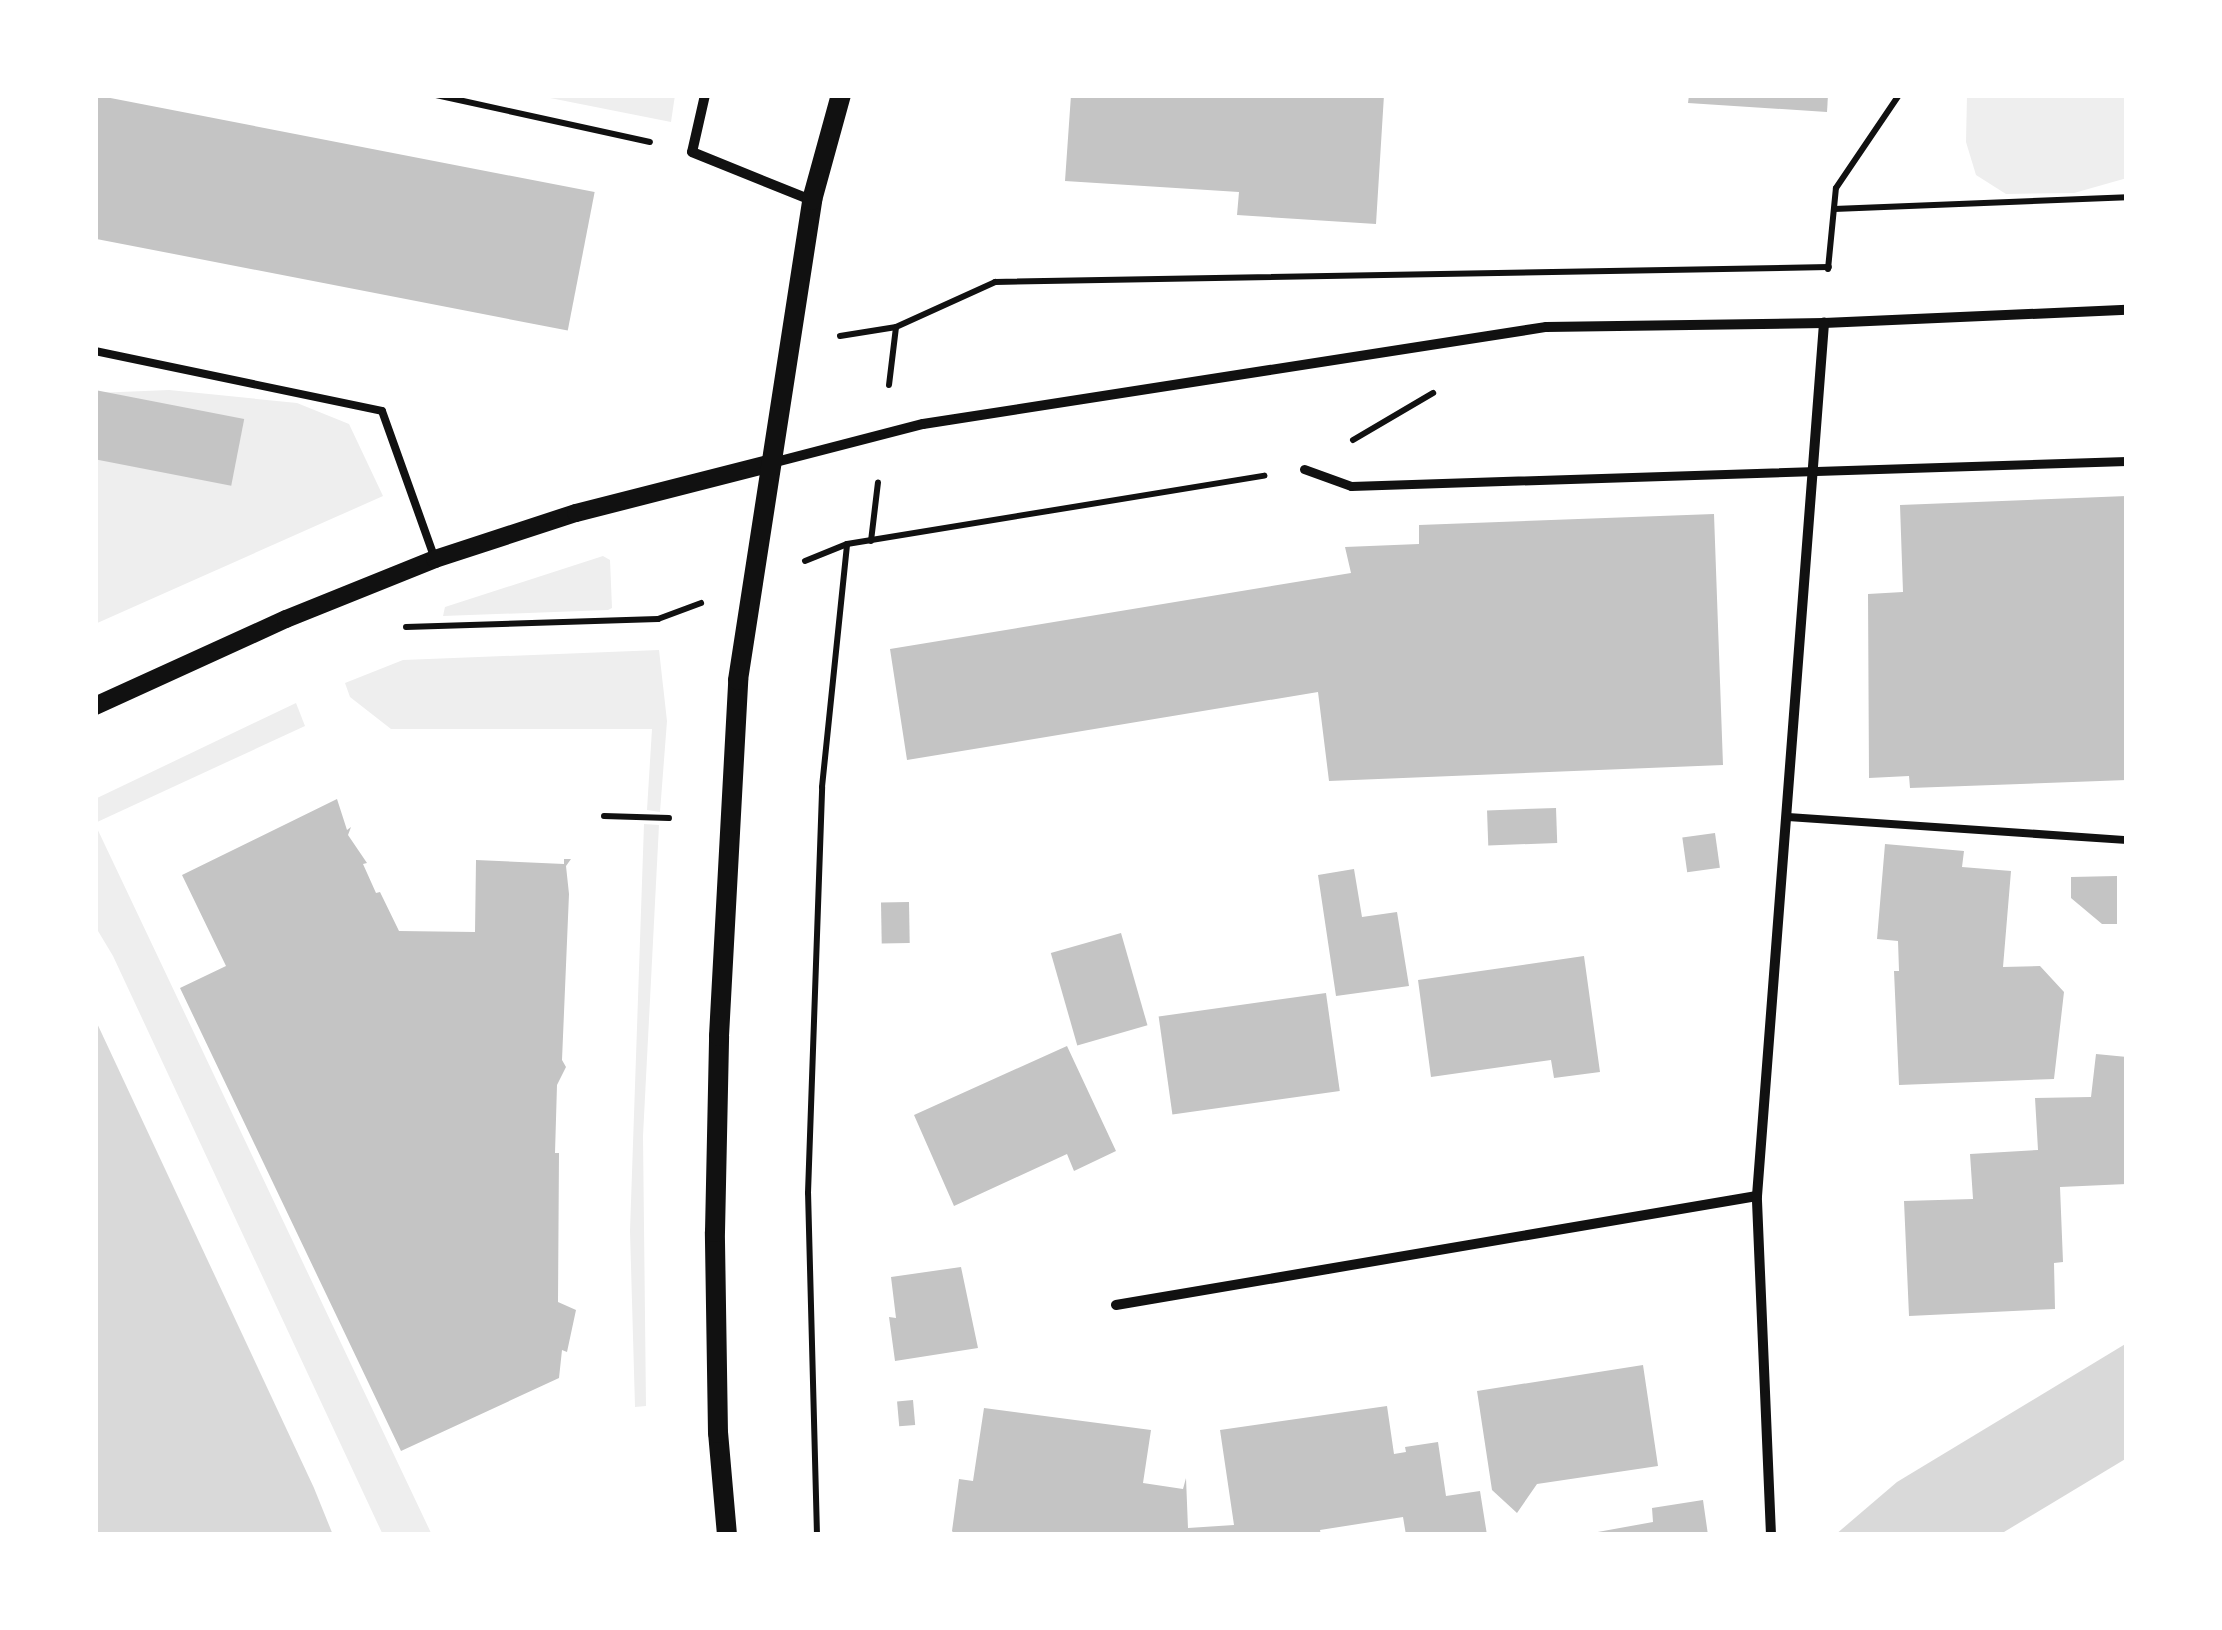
<!DOCTYPE html>
<style>
body{margin:0}
#map{position:relative;width:2222px;height:1630px;overflow:hidden;background:#fff;font-family:"Archivo Narrow",sans-serif}
div>[style]{position:absolute}
.green>*{inset:0;background:#eee}
.water>*{inset:0;background:#d9d9d9}
.building>*{inset:0;background:#c4c4c4;transform-origin:0 0}
.path>*{height:6px;margin:-3px;padding:0 3px;transform-origin:3px;border-radius:3px;background:#111}
.service>*{height:8px;margin:-4px;padding:0 4px;transform-origin:4px;border-radius:4px;background:#111}
.pedestrian>*{height:9px;margin:-4.5px;padding:0 4.5px;transform-origin:4.5px;border-radius:4.5px;background:#111}
.minor>*{height:10px;margin:-5px;padding:0 5px;transform-origin:5px;border-radius:5px;background:#111}
.tertiary>*{height:18px;margin:-9px;padding:0 9px;transform-origin:9px;border-radius:9px;background:#111}
.secondary>*{height:20px;margin:-10px;padding:0 10px;transform-origin:10px;border-radius:10px;background:#111}
span{translate:-50% -50%;white-space:nowrap;text-align:center;line-height:1.15;-webkit-text-stroke:8px #fff;paint-order:stroke}
.frame{position:absolute;inset:0;border:98px solid #fff;pointer-events:none}
</style>
<div id="map">
<div class="green">
<div style="clip-path:polygon(535px 95px,675px 95px,671px 122px)"></div>
<div style="clip-path:polygon(1967px 95px,2127px 95px,2127px 178px,2074px 193px,2006px 194px,1976px 175px,1966px 142px)"></div>
<div style="clip-path:polygon(169px 390px,297px 403px,349px 424px,383px 496px,95px 624px,95px 393px)"></div>
<div style="clip-path:polygon(603px 556px,610px 560px,612px 608px,608px 610px,443px 616px,445px 607px)"></div>
<div style="clip-path:polygon(659px 650px,667px 721px,660px 812px,647px 810px,652px 729px,391px 729px,350px 697px,345px 683px,403px 660px)"></div>
<div style="clip-path:polygon(296px 703px,305px 726px,95px 823px,95px 799px)"></div>
<div style="clip-path:polygon(644px 824px,659px 825px,643px 1136px,646px 1406px,635px 1407px,630px 1231px)"></div>
<div style="clip-path:polygon(95px 825px,95px 824px,432px 1535px,383px 1535px,113px 956px,95px 926px)"></div>
</div>
<div class="water">
<div style="clip-path:polygon(95px 1019px,314px 1488px,333px 1535px,95px 1535px)"></div>
<div style="clip-path:polygon(2127px 1343px,2127px 1458px,1999px 1535px,1835px 1535px,1897px 1482px)"></div>
</div>
<div class="building">
<div style="left:95px;top:95px;width:509px;height:141px;rotate:11deg"></div>
<div style="clip-path:polygon(1071px 95px,1384px 95px,1376px 224px,1237px 215px,1239px 192px,1065px 181px)"></div>
<div style="clip-path:polygon(1689px 95px,1828px 95px,1827px 112px,1688px 103px)"></div>
<div style="left:95px;top:390px;width:152px;height:68px;rotate:11deg"></div>
<div style="clip-path:polygon(2127px 496px,2127px 780px,1910px 788px,1909px 776px,1869px 778px,1868px 594px,1903px 592px,1900px 505px)"></div>
<div style="clip-path:polygon(1714px 514px,1723px 765px,1329px 781px,1318px 692px,907px 760px,890px 649px,1351px 573px,1345px 547px,1419px 544px,1419px 525px)"></div>
<div style="clip-path:polygon(337px 799px,347px 830px,351px 827px,348px 835px,367px 863px,363px 864px,376px 893px,380px 892px,399px 931px,475px 932px,476px 860px,564px 864px,564px 859px,571px 859px,566px 866px,569px 894px,562px 1060px,566px 1067px,557px 1085px,555px 1153px,559px 1153px,558px 1302px,576px 1310px,567px 1352px,562px 1350px,559px 1378px,401px 1451px,180px 988px,226px 966px,182px 875px)"></div>
<div style="left:1556px;top:808px;width:35px;height:69px;rotate:88deg"></div>
<div style="left:1715px;top:833px;width:35px;height:33px;rotate:82deg"></div>
<div style="clip-path:polygon(1885px 844px,1964px 851px,1962px 867px,2011px 871px,2003px 967px,2040px 966px,2064px 992px,2054px 1079px,1899px 1085px,1894px 971px,1899px 971px,1898px 941px,1877px 939px)"></div>
<div style="clip-path:polygon(1354px 869px,1362px 917px,1397px 912px,1409px 986px,1336px 996px,1318px 875px)"></div>
<div style="clip-path:polygon(2117px 876px,2117px 924px,2102px 924px,2071px 898px,2071px 877px)"></div>
<div style="left:909px;top:902px;width:41px;height:28px;rotate:89deg"></div>
<div style="left:1121px;top:933px;width:96px;height:73px;rotate:74deg"></div>
<div style="clip-path:polygon(1584px 956px,1600px 1072px,1554px 1078px,1551px 1060px,1431px 1077px,1418px 980px)"></div>
<div style="left:1326px;top:993px;width:99px;height:169px;rotate:82deg"></div>
<div style="clip-path:polygon(1067px 1046px,1116px 1151px,1074px 1171px,1067px 1154px,954px 1206px,914px 1115px)"></div>
<div style="clip-path:polygon(2096px 1054px,2127px 1057px,2127px 1184px,2060px 1187px,2063px 1262px,2054px 1263px,2055px 1309px,1909px 1316px,1904px 1201px,1973px 1199px,1970px 1154px,2038px 1150px,2035px 1098px,2091px 1097px)"></div>
<div style="clip-path:polygon(961px 1267px,978px 1348px,895px 1361px,889px 1317px,896px 1318px,891px 1277px)"></div>
<div style="clip-path:polygon(1643px 1365px,1658px 1466px,1537px 1484px,1517px 1513px,1492px 1490px,1477px 1391px)"></div>
<div style="left:913px;top:1400px;width:25px;height:16px;rotate:85deg"></div>
<div style="clip-path:polygon(1387px 1406px,1394px 1454px,1406px 1452px,1405px 1447px,1438px 1442px,1446px 1496px,1480px 1491px,1487px 1535px,1406px 1535px,1403px 1517px,1320px 1530px,1321px 1535px,955px 1535px,952px 1531px,959px 1479px,973px 1481px,984px 1408px,1151px 1430px,1143px 1483px,1183px 1489px,1186px 1478px,1188px 1528px,1234px 1525px,1220px 1430px)"></div>
<div style="clip-path:polygon(1703px 1500px,1708px 1535px,1581px 1535px,1653px 1522px,1652px 1508px)"></div>
</div>
<div class="path">
<div style="left:436px;top:95px;width:219px;rotate:12.4deg"></div>
<div style="left:1834px;top:209px;width:293px;rotate:-2.3deg"></div>
<div style="left:1828px;top:269px;width:81px;rotate:-84.4deg"></div>
<div style="left:1836px;top:188px;width:112px;rotate:-55.9deg"></div>
<div style="left:840px;top:336px;width:57px;rotate:-9.1deg"></div>
<div style="left:896px;top:327px;width:109px;rotate:-24.4deg"></div>
<div style="left:995px;top:282px;width:834px;rotate:-1.03deg"></div>
<div style="left:889px;top:385px;width:58px;rotate:-83.1deg"></div>
<div style="left:1353px;top:440px;width:93px;rotate:-30.4deg"></div>
<div style="left:871px;top:541px;width:59px;rotate:-83.2deg"></div>
<div style="left:805px;top:561px;width:45px;rotate:-22deg"></div>
<div style="left:847px;top:544px;width:423px;rotate:-9.3deg"></div>
<div style="left:406px;top:627px;width:252px;rotate:-1.8deg"></div>
<div style="left:658px;top:619px;width:46px;rotate:-20.4deg"></div>
<div style="left:604px;top:816px;width:65px;rotate:1.8deg"></div>
<div style="left:817px;top:1535px;width:342px;rotate:-91.5deg"></div>
<div style="left:808px;top:1193px;width:406px;rotate:-88deg"></div>
<div style="left:822px;top:787px;width:244px;rotate:-84.1deg"></div>
</div>
<div class="service">
<div style="left:95px;top:351px;width:293px;rotate:11.8deg"></div>
<div style="left:382px;top:411px;width:157px;rotate:70.3deg"></div>
<div style="left:1788px;top:817px;width:340px;rotate:3.9deg"></div>
</div>
<div class="pedestrian">
<div style="left:1304px;top:469px;width:50px;rotate:19.9deg"></div>
<div style="left:1351px;top:486px;width:776px;rotate:-1.85deg"></div>
</div>
<div class="minor">
<div style="left:705px;top:95px;width:58px;rotate:102.8deg"></div>
<div style="left:692px;top:152px;width:128px;rotate:22deg"></div>
<div style="left:772px;top:463px;width:156px;rotate:-14.5deg"></div>
<div style="left:923px;top:424px;width:631px;rotate:-8.85deg"></div>
<div style="left:1546px;top:327px;width:278px;rotate:-0.8deg"></div>
<div style="left:1824px;top:323px;width:303px;rotate:-2.5deg"></div>
<div style="left:1116px;top:1305px;width:650px;rotate:-9.65deg"></div>
<div style="left:1771px;top:1535px;width:339px;rotate:-92.4deg"></div>
<div style="left:1757px;top:1196px;width:876px;rotate:-85.61deg"></div>
</div>
<div class="tertiary">
<div style="left:95px;top:706px;width:210px;rotate:-24.5deg"></div>
<div style="left:286px;top:619px;width:161px;rotate:-21.9deg"></div>
<div style="left:435px;top:559px;width:148px;rotate:-18.1deg"></div>
<div style="left:576px;top:513px;width:202px;rotate:-14.3deg"></div>
</div>
<div class="secondary">
<div style="left:727px;top:1535px;width:102px;rotate:-95deg"></div>
<div style="left:718px;top:1433px;width:201px;rotate:-90.9deg"></div>
<div style="left:715px;top:1232px;width:196px;rotate:-88.8deg"></div>
<div style="left:719px;top:1036px;width:357px;rotate:-86.9deg"></div>
<div style="left:738px;top:680px;width:486px;rotate:-81.2deg"></div>
<div style="left:812px;top:200px;width:109px;rotate:-74.6deg"></div>
</div>
<div class="frame"></div>
</div>
